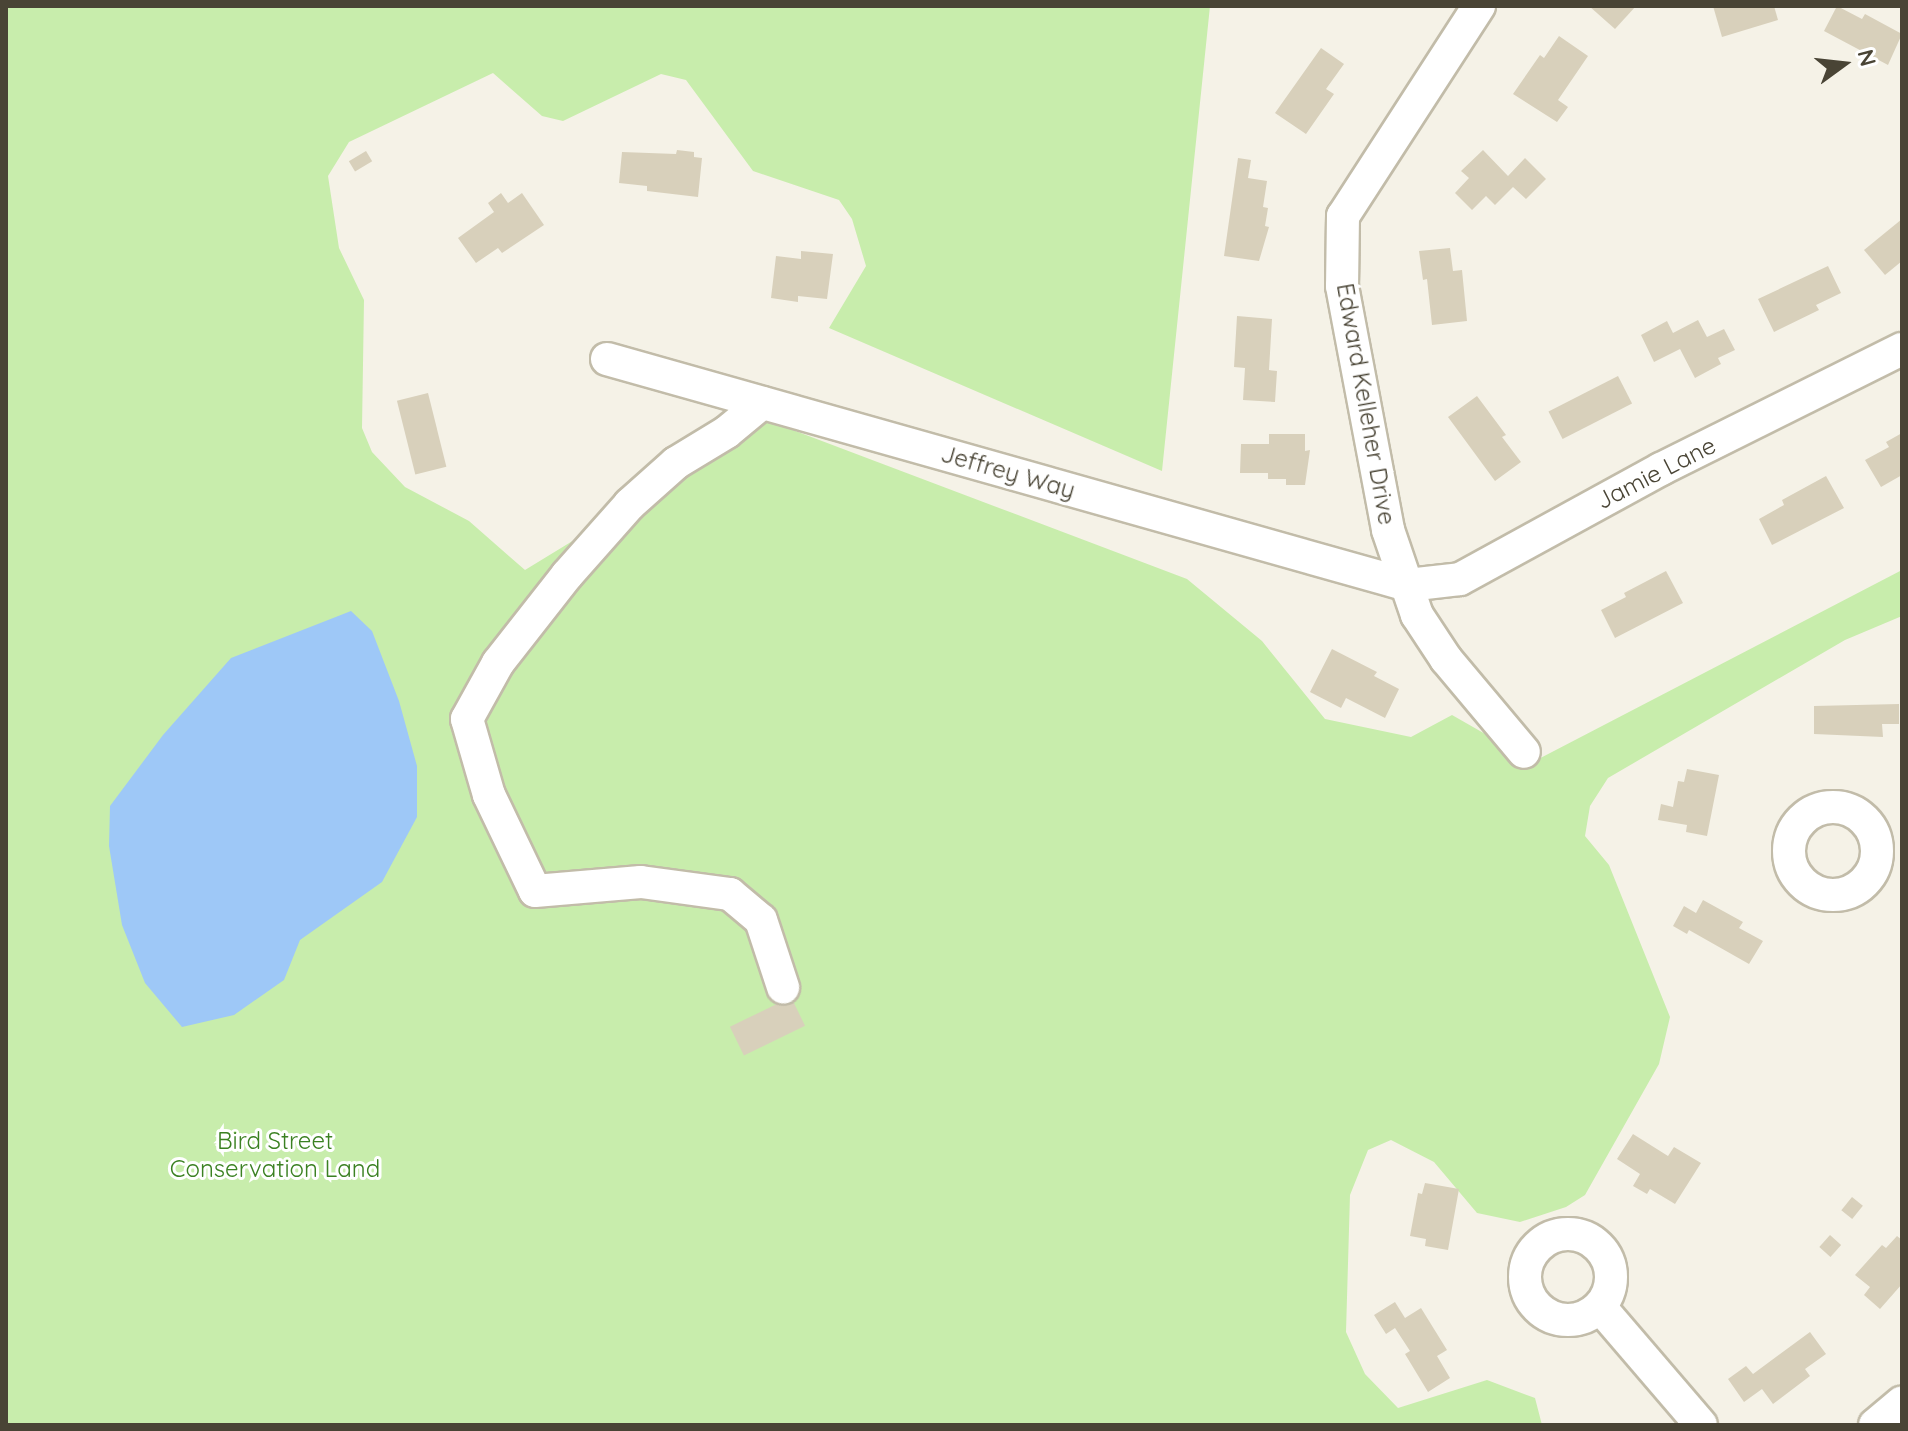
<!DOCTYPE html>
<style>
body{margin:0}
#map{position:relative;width:1908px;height:1431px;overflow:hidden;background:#f5f2e7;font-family:Quicksand,sans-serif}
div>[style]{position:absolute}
.green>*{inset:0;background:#c8edac}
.water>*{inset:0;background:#9ec8f7}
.building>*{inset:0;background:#d8d0bb;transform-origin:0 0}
.roads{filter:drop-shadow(2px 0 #c2bca9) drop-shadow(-2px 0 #c2bca9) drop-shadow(0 2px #c2bca9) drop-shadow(0 -2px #c2bca9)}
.minor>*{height:32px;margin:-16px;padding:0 16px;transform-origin:16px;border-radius:16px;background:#fff}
.minor>.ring{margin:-16px;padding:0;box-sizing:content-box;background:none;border:32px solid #fff;border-radius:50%}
span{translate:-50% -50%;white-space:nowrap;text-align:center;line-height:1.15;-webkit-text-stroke:6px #fff;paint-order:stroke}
.street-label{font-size:24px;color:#494435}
.park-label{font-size:24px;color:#3b8122}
.frame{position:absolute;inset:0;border:8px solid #494435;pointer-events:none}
.north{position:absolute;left:1804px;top:24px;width:80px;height:80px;-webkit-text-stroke:6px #fff;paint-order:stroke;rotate:75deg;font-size:22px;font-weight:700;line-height:32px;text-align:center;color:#494435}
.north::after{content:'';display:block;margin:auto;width:28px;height:36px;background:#494435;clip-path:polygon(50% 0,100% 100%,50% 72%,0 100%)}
</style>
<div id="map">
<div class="green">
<div style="clip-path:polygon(6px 6px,1210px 6px,1162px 471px,829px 328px,866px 266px,852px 219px,839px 200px,753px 171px,686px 80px,661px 74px,563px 121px,542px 116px,493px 73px,349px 142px,328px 176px,339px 248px,364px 300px,362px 428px,372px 452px,405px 487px,469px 521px,525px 570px,769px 421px,1187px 579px,1262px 641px,1325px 719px,1411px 737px,1452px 715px,1515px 751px,1527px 765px,1902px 570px,1902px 616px,1845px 640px,1608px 778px,1590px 806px,1585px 836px,1609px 865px,1670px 1017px,1659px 1064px,1585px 1195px,1566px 1207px,1520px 1222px,1477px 1213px,1434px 1162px,1391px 1140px,1368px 1150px,1350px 1195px,1346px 1332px,1365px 1374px,1398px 1408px,1487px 1380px,1535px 1398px,1542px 1425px,6px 1425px)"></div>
</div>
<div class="water">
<div style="clip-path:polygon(351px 611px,372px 631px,399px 701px,417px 766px,417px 817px,382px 882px,300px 940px,284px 980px,234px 1015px,182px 1027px,145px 983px,122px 925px,109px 846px,110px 806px,163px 735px,231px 658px)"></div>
</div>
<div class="building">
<div style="clip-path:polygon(1589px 6px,1636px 6px,1615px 29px)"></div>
<div style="clip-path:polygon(1713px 6px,1774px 6px,1778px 20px,1722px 37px)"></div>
<div style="clip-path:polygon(1837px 6px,1862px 19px,1865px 14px,1902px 34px,1888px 65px,1824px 31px)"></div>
<div style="clip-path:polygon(1559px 36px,1588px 56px,1558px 100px,1568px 107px,1557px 122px,1513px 94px,1540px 55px,1544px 58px)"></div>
<div style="clip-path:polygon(1321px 48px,1344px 64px,1326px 89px,1334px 94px,1306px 134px,1275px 113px)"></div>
<div style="clip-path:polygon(677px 150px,694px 152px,694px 157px,702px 158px,698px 197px,647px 191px,647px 186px,619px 183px,622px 152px,676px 154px)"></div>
<div style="clip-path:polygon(1483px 150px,1508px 176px,1525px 158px,1546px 179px,1526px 199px,1513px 187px,1495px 205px,1486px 196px,1472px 210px,1455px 193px,1469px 178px,1461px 171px)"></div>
<div style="left:366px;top:151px;width:12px;height:20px;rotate:59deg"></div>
<div style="clip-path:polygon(1238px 158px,1251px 160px,1248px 178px,1267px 181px,1263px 207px,1268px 208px,1265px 226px,1269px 227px,1259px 261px,1224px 256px)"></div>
<div style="clip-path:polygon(501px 193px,508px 203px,522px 193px,544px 225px,502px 253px,498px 248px,476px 263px,458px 238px,494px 212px,488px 203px)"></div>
<div style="clip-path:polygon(1902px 219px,1902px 261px,1885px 275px,1864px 250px)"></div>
<div style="clip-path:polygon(1450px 248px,1453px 271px,1462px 270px,1467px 321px,1432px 325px,1427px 279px,1423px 280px,1419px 251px)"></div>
<div style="clip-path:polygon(801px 251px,833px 254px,827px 299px,798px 296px,798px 302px,771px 298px,776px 256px,801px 259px)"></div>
<div style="clip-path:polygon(1828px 266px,1841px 293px,1816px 305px,1819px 310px,1774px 332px,1758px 299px)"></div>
<div style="clip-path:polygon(1237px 316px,1272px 319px,1269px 370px,1277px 371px,1275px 402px,1243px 400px,1245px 368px,1234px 367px)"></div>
<div style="clip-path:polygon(1698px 320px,1707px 337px,1724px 329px,1735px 350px,1718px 358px,1721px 364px,1695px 378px,1680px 349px,1654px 362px,1641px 335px,1667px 321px,1673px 333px)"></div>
<div style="left:1618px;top:376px;width:31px;height:78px;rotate:63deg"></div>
<div style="left:428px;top:393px;width:76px;height:32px;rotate:76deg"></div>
<div style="clip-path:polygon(1477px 396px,1506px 435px,1502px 437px,1521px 462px,1495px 481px,1448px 417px)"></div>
<div style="clip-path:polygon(1902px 433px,1902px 475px,1881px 487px,1865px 460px,1889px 447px,1886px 442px)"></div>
<div style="clip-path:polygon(1269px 434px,1305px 434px,1305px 451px,1310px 450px,1305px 485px,1286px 485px,1286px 479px,1268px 479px,1268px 473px,1240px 473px,1241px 444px,1269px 444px)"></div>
<div style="clip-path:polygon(1826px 476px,1844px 508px,1772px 545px,1759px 519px,1784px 505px,1782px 500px)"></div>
<div style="clip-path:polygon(1666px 571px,1683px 603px,1615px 638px,1601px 610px,1626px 597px,1624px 593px)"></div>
<div style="clip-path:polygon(1332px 649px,1377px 672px,1374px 676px,1399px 689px,1385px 718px,1346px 698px,1341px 708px,1310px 692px)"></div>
<div style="clip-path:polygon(1899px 704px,1899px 724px,1882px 724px,1883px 737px,1814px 734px,1814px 706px)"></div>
<div style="clip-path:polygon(1687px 769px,1719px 775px,1707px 836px,1686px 832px,1687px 825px,1658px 820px,1661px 804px,1673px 807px,1678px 781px,1684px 782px)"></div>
<div style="clip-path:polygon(1703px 900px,1743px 922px,1739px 928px,1763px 941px,1749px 964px,1689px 930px,1687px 934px,1673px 926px,1684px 906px,1696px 913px)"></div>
<div style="left:791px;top:997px;width:32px;height:68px;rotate:64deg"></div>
<div style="clip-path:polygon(1633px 1134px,1668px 1156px,1674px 1147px,1701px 1163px,1675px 1204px,1650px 1189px,1647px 1194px,1633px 1186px,1640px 1174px,1617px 1159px)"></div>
<div style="clip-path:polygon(1425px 1183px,1459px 1189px,1448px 1250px,1425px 1246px,1426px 1239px,1410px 1236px,1418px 1193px,1422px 1194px)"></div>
<div style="left:1852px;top:1197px;width:14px;height:17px;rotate:39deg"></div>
<div style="left:1830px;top:1235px;width:15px;height:16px;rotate:42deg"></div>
<div style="clip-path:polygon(1897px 1236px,1902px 1240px,1902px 1284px,1880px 1309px,1864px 1295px,1870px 1287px,1855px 1275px,1882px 1245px,1886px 1248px)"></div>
<div style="clip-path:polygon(1395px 1302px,1405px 1318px,1421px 1308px,1447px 1350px,1437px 1356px,1450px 1378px,1428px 1392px,1405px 1354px,1410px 1351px,1395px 1328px,1386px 1334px,1374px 1315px)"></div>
<div style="clip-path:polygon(1810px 1332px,1826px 1354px,1805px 1369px,1810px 1376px,1773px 1404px,1762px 1389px,1744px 1402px,1728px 1379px,1746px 1366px,1753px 1374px)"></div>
</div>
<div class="roads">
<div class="minor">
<div style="left:1479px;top:6px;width:250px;rotate:122.9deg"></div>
<div style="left:1343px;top:216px;width:70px;rotate:90.8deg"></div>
<div style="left:1342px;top:286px;width:248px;rotate:79.3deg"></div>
<div style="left:1388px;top:530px;width:90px;rotate:71.2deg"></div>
<div style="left:1417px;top:615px;width:53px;rotate:56.6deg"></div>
<div style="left:1446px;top:659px;width:121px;rotate:50deg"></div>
<div style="left:607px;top:359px;width:832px;rotate:15.76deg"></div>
<div style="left:1408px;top:585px;width:52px;rotate:-6.6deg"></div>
<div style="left:1460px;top:579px;width:229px;rotate:-28.7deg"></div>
<div style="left:1661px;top:469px;width:269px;rotate:-26.5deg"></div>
<div style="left:762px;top:403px;width:45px;rotate:140.4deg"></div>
<div style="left:727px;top:432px;width:60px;rotate:148.7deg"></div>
<div style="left:676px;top:463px;width:62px;rotate:138.3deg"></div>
<div style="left:630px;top:504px;width:95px;rotate:131.6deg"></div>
<div style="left:567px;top:575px;width:112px;rotate:128.1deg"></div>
<div style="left:498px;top:663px;width:64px;rotate:119deg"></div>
<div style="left:467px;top:719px;width:79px;rotate:73.9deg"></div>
<div style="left:489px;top:795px;width:106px;rotate:64.4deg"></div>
<div style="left:535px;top:891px;width:106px;rotate:-4.9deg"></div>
<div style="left:641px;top:882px;width:90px;rotate:7.7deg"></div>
<div style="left:730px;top:894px;width:40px;rotate:40deg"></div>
<div style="left:761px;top:920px;width:71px;rotate:71.8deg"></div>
<div class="ring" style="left:1789px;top:807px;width:56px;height:56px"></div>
<div class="ring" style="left:1525px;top:1234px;width:54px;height:54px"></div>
<div style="left:1600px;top:1307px;width:155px;rotate:49.4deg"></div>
<div style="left:1875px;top:1425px;width:35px;rotate:-40deg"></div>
</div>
</div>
<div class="street-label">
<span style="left:1366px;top:404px;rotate:80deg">Edward Kelleher Drive</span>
<span style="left:1008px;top:472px;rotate:16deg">Jeffrey Way</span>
<span style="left:1656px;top:473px;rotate:-27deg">Jamie Lane</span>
</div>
<div class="park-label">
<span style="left:275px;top:1155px">Bird Street<br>Conservation Land</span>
</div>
<div class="frame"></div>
<div class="north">N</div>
</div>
